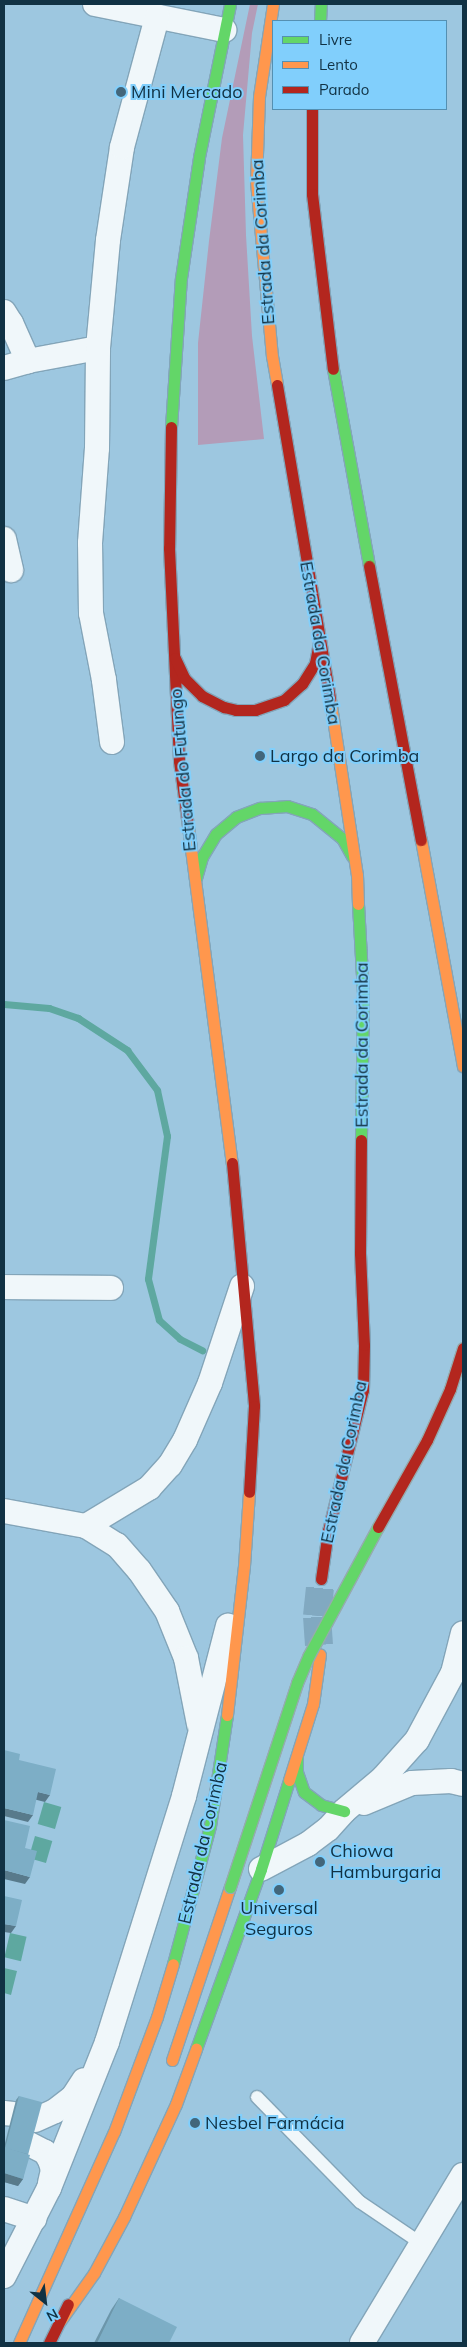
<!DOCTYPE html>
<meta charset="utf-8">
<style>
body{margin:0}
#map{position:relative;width:467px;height:2347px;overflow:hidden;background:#9dc7e0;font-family:Mulish,sans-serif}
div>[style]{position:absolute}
.green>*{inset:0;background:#b39cb8}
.water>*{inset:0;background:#5ea8a0;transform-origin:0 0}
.stream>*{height:7px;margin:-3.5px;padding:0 3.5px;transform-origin:3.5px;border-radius:3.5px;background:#5ea8a0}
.primary-tunnel>*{height:28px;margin-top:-14px;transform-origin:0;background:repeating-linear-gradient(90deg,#81a9c1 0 28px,transparent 0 42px)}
.roads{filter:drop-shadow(1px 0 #83a5b9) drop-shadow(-1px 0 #83a5b9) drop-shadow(0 1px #83a5b9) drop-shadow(0 -1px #83a5b9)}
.lane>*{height:12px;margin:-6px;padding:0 6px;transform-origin:6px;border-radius:6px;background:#f0f7fa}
.street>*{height:24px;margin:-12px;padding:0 12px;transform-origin:12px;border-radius:12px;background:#f0f7fa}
.fast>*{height:11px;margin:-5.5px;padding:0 5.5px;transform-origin:5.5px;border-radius:5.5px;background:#63d668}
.slow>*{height:11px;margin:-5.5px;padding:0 5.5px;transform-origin:5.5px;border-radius:5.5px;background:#ff974d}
.jam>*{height:11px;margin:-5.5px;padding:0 5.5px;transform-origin:5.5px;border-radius:5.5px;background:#b3261e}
.bridges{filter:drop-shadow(1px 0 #95abae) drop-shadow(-1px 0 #95abae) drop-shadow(0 1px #95abae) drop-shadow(0 -1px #95abae)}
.fast-bridge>*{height:11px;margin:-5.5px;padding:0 5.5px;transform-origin:5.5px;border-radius:5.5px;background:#63d668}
.jam-bridge>*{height:11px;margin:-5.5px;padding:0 5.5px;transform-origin:5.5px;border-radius:5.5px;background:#b3261e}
.wall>*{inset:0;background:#6c96aa}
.shaded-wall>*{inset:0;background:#587a8b}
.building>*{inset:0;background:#7daec6;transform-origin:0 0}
.dots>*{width:14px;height:14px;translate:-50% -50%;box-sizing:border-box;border:2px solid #81cffc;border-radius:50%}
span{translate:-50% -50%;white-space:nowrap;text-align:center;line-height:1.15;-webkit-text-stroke:4px #81cffc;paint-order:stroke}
.poi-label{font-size:18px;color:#113244}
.left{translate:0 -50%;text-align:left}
.street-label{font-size:18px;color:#113244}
.frame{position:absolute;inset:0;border:5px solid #113244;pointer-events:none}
.legend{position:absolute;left:272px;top:20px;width:175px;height:90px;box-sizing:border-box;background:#81cffc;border:1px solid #5490b2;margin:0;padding:6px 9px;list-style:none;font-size:15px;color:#113244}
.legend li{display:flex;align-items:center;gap:10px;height:25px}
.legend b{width:25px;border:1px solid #5490b2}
.north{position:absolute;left:20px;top:2277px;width:50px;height:50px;-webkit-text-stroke:4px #81cffc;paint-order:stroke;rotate:151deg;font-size:14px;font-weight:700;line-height:20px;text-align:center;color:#113244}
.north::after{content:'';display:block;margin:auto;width:18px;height:22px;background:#113244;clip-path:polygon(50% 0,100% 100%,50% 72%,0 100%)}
</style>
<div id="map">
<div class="green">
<div style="clip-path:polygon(250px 4px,258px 4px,252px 33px,243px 135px,246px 235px,252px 336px,264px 439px,198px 445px,198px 343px,209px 241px,222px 138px)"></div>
</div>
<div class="water">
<div style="left:44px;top:1802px;width:18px;height:23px;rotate:16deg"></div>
<div style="left:35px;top:1836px;width:18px;height:23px;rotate:16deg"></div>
<div style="left:10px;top:1933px;width:17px;height:25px;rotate:13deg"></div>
<div style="clip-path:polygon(4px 1968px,17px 1971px,11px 1995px,4px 1993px)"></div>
</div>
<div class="stream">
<div style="left:4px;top:1004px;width:45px;rotate:5.1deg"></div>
<div style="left:49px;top:1008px;width:31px;rotate:19deg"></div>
<div style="left:78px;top:1018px;width:59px;rotate:33.1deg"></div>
<div style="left:127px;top:1050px;width:50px;rotate:53.1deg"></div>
<div style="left:157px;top:1090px;width:47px;rotate:77.7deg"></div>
<div style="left:167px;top:1136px;width:144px;rotate:97.6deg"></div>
<div style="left:148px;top:1279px;width:42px;rotate:75deg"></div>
<div style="left:159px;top:1320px;width:28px;rotate:42deg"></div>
<div style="left:180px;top:1339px;width:25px;rotate:27deg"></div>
</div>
<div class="primary-tunnel">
<div style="left:319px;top:1645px;width:29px;rotate:-94deg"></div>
<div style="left:317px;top:1616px;width:37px;rotate:-84deg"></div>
</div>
<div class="roads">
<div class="lane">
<div style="left:257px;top:2097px;width:147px;rotate:45.6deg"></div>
<div style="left:360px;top:2202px;width:75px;rotate:34.1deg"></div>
</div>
<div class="street">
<div style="left:95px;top:4px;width:132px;rotate:11.4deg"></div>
<div style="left:4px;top:312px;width:13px;rotate:58deg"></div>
<div style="left:11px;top:323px;width:42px;rotate:65.9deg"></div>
<div style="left:4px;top:368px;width:25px;rotate:-16deg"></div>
<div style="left:28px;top:361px;width:71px;rotate:-10.5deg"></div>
<div style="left:4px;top:539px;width:32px;rotate:77deg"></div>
<div style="left:112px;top:742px;width:63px;rotate:-97.4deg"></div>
<div style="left:104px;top:680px;width:68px;rotate:-101deg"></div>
<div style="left:91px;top:613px;width:70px;rotate:-90.8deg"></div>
<div style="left:90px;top:543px;width:95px;rotate:-85.8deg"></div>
<div style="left:97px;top:448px;width:100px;rotate:-89.4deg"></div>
<div style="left:98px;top:348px;width:108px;rotate:-84.7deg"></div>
<div style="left:108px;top:240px;width:94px;rotate:-81.4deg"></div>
<div style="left:122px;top:147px;width:135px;rotate:-74.9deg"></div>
<div style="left:4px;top:1287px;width:107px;rotate:0.5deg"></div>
<div style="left:4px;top:1511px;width:83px;rotate:10.4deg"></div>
<div style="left:86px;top:1526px;width:36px;rotate:32deg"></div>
<div style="left:117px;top:1545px;width:33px;rotate:49deg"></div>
<div style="left:139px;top:1570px;width:50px;rotate:55.7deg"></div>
<div style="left:167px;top:1611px;width:51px;rotate:68deg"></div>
<div style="left:186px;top:1658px;width:67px;rotate:78.9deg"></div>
<div style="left:86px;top:1526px;width:74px;rotate:-31.1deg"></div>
<div style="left:149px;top:1488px;width:31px;rotate:-48deg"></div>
<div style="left:170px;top:1465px;width:29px;rotate:-59deg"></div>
<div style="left:185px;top:1440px;width:62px;rotate:-66.3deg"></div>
<div style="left:210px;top:1383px;width:102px;rotate:-71.7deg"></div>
<div style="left:364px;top:1803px;width:52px;rotate:-22.6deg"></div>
<div style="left:412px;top:1783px;width:39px;rotate:-3deg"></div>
<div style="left:451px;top:1781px;width:12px;rotate:14deg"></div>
<div style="left:261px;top:1869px;width:53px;rotate:-28deg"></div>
<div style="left:308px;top:1844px;width:25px;rotate:-37deg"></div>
<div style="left:328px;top:1829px;width:24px;rotate:-48deg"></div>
<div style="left:344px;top:1811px;width:51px;rotate:-40.2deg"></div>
<div style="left:383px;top:1778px;width:51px;rotate:-48.2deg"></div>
<div style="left:417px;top:1740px;width:76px;rotate:-61.8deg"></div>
<div style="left:453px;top:1673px;width:41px;rotate:-76deg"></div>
<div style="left:4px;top:2113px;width:9px;rotate:6deg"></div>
<div style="left:35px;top:2120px;width:22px;rotate:-24deg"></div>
<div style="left:55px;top:2111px;width:23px;rotate:-38deg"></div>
<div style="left:73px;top:2097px;width:20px;rotate:-57deg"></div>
<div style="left:29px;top:2144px;width:18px;rotate:27deg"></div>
<div style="left:45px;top:2152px;width:9px;rotate:58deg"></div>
<div style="left:50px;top:2160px;width:10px;rotate:73deg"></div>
<div style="left:53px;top:2170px;width:13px;rotate:103deg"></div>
<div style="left:4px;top:2209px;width:32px;rotate:18deg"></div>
<div style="left:4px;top:2276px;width:99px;rotate:-62.9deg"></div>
<div style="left:49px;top:2188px;width:157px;rotate:-68.3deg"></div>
<div style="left:107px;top:2042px;width:258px;rotate:-72.6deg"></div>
<div style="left:184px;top:1796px;width:176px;rotate:-75.5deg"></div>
<div style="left:362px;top:2343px;width:196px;rotate:-59deg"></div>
</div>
<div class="fast">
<div style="left:320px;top:21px;width:17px;rotate:-87deg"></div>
<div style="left:333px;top:369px;width:200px;rotate:79.6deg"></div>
<div style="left:171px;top:427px;width:149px;rotate:-86.2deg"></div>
<div style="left:181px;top:278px;width:122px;rotate:-81.5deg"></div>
<div style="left:199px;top:157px;width:156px;rotate:-78.5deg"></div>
<div style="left:196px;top:878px;width:22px;rotate:-74deg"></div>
<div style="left:202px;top:857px;width:27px;rotate:-59deg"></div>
<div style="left:216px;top:834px;width:26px;rotate:-40deg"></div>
<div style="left:236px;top:817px;width:26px;rotate:-21deg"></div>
<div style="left:260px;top:808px;width:27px;rotate:-4deg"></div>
<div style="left:287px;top:806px;width:26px;rotate:18deg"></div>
<div style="left:312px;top:814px;width:38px;rotate:39deg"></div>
<div style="left:342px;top:838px;width:21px;rotate:61deg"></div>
<div style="left:358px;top:904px;width:89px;rotate:86.8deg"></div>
<div style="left:363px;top:993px;width:147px;rotate:90.8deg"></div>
<div style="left:297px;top:1758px;width:14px;rotate:90deg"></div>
<div style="left:297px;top:1772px;width:21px;rotate:71deg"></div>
<div style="left:304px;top:1792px;width:21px;rotate:37deg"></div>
<div style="left:321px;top:1805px;width:24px;rotate:15deg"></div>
<div style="left:173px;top:1964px;width:143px;rotate:-75deg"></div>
<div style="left:210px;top:1826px;width:112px;rotate:-81.3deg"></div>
<div style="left:196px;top:2049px;width:191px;rotate:-70.1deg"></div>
<div style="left:261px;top:1869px;width:93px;rotate:-72.5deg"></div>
</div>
<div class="slow">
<div style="left:273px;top:4px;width:94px;rotate:98.6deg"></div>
<div style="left:259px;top:97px;width:84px;rotate:92deg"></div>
<div style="left:256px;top:181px;width:176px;rotate:84.8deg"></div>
<div style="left:272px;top:356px;width:29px;rotate:80deg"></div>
<div style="left:330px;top:699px;width:178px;rotate:81.3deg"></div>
<div style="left:357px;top:875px;width:29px;rotate:88deg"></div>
<div style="left:188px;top:826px;width:340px;rotate:82.6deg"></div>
<div style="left:421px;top:840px;width:230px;rotate:79.5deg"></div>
<div style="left:227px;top:1715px;width:150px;rotate:-83.5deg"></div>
<div style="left:244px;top:1566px;width:74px;rotate:-86.1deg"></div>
<div style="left:289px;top:1780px;width:80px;rotate:-72.5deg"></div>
<div style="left:313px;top:1704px;width:50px;rotate:-82deg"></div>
<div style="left:172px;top:2060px;width:182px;rotate:-71.5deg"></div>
<div style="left:60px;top:2321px;width:59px;rotate:-54.7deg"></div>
<div style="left:94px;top:2273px;width:64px;rotate:-61.8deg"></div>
<div style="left:124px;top:2217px;width:124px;rotate:-65.3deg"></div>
<div style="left:176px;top:2104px;width:59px;rotate:-70deg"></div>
<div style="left:19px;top:2343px;width:231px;rotate:-65.8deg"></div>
<div style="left:114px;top:2132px;width:123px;rotate:-69.5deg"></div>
<div style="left:157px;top:2017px;width:55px;rotate:-73.2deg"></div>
</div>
<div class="jam">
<div style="left:312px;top:109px;width:85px;rotate:90deg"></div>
<div style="left:312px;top:194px;width:176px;rotate:83.2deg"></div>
<div style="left:277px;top:385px;width:318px;rotate:80.4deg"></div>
<div style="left:171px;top:427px;width:121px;rotate:90.9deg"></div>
<div style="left:169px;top:548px;width:213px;rotate:87.3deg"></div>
<div style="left:179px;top:761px;width:66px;rotate:82.1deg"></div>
<div style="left:369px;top:566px;width:279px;rotate:79.3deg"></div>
<div style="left:175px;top:658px;width:23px;rotate:65deg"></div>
<div style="left:185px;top:679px;width:24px;rotate:45deg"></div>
<div style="left:202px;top:696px;width:25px;rotate:27deg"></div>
<div style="left:224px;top:707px;width:12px;rotate:14deg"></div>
<div style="left:236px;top:710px;width:19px"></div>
<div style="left:255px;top:710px;width:31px;rotate:-19deg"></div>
<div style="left:284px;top:700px;width:24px;rotate:-42deg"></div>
<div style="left:302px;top:684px;width:25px;rotate:-58deg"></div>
<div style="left:315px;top:663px;width:21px;rotate:-79deg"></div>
<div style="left:232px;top:1163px;width:244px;rotate:84.8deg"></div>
<div style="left:254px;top:1406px;width:86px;rotate:93.3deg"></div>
<div style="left:321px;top:1579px;width:49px;rotate:-81.7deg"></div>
<div style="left:328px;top:1531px;width:145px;rotate:-76.1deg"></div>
<div style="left:363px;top:1390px;width:45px;rotate:-88.7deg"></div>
<div style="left:364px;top:1345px;width:92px;rotate:-92.5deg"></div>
<div style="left:360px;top:1253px;width:113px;rotate:-89.5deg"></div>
<div style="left:49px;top:2343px;width:43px;rotate:-64deg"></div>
</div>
</div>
<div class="bridges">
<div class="fast-bridge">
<div style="left:230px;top:1887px;width:215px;rotate:-71.8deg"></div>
<div style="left:297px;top:1683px;width:30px;rotate:-67deg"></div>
<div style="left:309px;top:1655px;width:145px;rotate:-61.7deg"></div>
</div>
<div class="jam-bridge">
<div style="left:378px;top:1527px;width:100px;rotate:-60.6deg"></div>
<div style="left:427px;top:1440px;width:56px;rotate:-65.7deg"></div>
<div style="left:450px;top:1389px;width:43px;rotate:-72.4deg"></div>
</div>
</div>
<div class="wall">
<div style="clip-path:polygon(19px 2096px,28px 2154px,23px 2179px,18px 2186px,4px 2182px,4px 2147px,16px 2100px)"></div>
<div style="clip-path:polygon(119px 2298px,170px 2343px,94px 2343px,111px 2310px)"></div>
</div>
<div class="shaded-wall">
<div style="clip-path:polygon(38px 1792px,50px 1795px,45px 1802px,33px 1799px)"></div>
<div style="clip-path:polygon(4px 1808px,33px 1815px,28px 1822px,4px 1816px)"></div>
<div style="clip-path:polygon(4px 1870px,30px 1877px,25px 1884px,4px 1879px)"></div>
<div style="clip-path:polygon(4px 1924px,16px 1926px,11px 1933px,4px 1932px)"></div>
<div style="clip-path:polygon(4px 2173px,23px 2179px,18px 2186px,4px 2182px)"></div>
</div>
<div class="building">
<div style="clip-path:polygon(4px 1750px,20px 1754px,19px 1760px,56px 1769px,50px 1795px,38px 1792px,33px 1815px,4px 1808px)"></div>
<div style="clip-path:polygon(4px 1820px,30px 1826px,25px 1848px,37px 1851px,30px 1877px,4px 1870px)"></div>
<div style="clip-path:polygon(4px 1896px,22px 1900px,16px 1926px,4px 1924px,4px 1925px)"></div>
<div style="left:19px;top:2096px;width:24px;height:54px;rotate:15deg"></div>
<div style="clip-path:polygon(4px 2147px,30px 2155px,23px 2179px,4px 2173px)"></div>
<div style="clip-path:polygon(119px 2298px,177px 2327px,169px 2343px,170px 2343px,97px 2343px)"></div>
</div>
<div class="dots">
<div style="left:121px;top:92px;background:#42667b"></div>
<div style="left:260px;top:756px;background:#42667b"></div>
<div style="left:320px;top:1862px;background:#42667b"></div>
<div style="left:279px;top:1890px;background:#42667b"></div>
<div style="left:195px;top:2123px;background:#42667b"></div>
</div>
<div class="poi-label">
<span class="left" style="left:131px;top:92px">Mini Mercado</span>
<span class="left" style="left:270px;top:756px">Largo da Corimba</span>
<span class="left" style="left:330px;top:1862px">Chiowa<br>Hamburgaria</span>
<span style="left:279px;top:1919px">Universal<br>Seguros</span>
<span class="left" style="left:205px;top:2123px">Nesbel Farmácia</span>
</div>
<div class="street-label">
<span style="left:263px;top:242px;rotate:-94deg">Estrada da Corimba</span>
<span style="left:320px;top:643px;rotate:80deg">Estrada da Corimba</span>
<span style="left:183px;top:770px;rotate:-95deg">Estrada do Futungo</span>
<span style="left:362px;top:1045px;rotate:-90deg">Estrada da Corimba</span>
<span style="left:344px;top:1462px;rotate:-78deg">Estrada da Corimba</span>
<span style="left:203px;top:1843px;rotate:-77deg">Estrada da Corimba</span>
</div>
<div class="frame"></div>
<ul class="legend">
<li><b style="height:6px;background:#63d668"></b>Livre</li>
<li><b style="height:6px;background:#ff974d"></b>Lento</li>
<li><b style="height:6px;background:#b3261e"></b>Parado</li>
</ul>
<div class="north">N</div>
</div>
